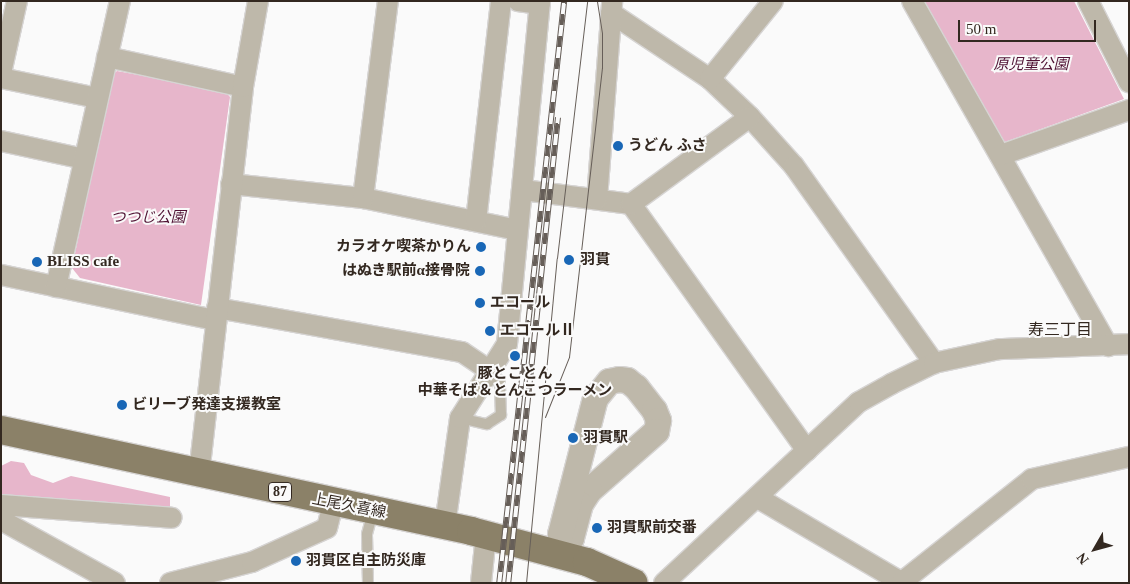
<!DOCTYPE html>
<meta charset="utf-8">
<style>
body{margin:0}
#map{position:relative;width:1130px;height:584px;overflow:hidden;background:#fafafa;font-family:"Times New Roman","Noto Sans JP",serif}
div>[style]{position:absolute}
.green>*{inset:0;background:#e7b6cb}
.roads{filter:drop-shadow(1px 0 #d6d4d3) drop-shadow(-1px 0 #d6d4d3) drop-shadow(0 1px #d6d4d3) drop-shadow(0 -1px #d6d4d3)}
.service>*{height:10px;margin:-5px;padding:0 5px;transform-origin:5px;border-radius:5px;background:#beb8aa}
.minor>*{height:20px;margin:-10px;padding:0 10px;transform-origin:10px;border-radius:10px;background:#beb8aa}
.tertiary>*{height:25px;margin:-12.5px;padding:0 12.5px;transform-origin:12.5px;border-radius:12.5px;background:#beb8aa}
.primary>*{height:28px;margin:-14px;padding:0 14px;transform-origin:14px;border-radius:14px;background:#8b8168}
.tram>*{height:1px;margin:-0.5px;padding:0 0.5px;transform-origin:0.5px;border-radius:0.5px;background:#665e58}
.rail>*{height:5.5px;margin-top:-2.75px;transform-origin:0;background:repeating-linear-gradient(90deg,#fafafa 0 11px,#665e58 0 22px);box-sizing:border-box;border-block:1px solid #665e58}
.dots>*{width:14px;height:14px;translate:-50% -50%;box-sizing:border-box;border:2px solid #fafafa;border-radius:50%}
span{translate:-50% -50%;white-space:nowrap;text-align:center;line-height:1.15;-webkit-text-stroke:4px #fafafa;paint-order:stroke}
.shield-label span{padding:1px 4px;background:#fafafa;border:1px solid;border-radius:4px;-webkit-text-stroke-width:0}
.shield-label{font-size:14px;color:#332820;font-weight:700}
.park-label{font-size:15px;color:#511435;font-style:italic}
.poi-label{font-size:15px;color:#332820;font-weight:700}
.left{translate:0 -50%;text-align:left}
.right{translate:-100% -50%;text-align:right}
.street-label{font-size:15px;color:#332820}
.neighbourhood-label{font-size:16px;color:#332820}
.frame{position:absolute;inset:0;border:2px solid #332820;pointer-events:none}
.north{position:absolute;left:1070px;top:524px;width:50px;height:50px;-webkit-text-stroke:4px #fafafa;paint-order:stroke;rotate:232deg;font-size:14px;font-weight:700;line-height:20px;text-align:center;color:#332820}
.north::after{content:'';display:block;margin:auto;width:18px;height:22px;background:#332820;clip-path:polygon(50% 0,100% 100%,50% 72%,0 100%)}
.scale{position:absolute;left:958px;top:20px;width:138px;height:22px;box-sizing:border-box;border:2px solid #332820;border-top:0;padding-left:6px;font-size:15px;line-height:18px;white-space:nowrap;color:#332820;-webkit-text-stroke:4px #fafafa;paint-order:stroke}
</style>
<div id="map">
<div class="green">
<div style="clip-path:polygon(921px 1px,1074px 1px,1124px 99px,1002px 143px)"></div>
<div style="clip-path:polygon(117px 71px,225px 91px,230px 97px,201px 305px,80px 278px,72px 268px,112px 75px)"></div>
<div style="clip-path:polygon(11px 461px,24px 463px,31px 475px,53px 483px,71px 476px,170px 497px,170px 512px,1px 501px,1px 466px)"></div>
</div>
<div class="roads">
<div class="service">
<div style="left:460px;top:418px;width:28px;rotate:13deg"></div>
<div style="left:487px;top:424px;width:17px;rotate:-33deg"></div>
<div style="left:501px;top:415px;width:34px;rotate:-92deg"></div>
<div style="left:500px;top:381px;width:14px;rotate:-135deg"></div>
<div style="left:368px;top:583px;width:49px;rotate:-91.2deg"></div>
<div style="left:367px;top:534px;width:24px;rotate:-75deg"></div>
</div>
<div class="minor">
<div style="left:518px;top:1px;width:22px;rotate:8deg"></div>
<div style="left:912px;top:1px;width:397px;rotate:60.4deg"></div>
<div style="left:1088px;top:1px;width:91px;rotate:63.2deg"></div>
<div style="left:611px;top:13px;width:119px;rotate:33.7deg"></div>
<div style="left:710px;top:79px;width:55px;rotate:43.5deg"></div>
<div style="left:750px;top:117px;width:66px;rotate:48.1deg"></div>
<div style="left:794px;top:166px;width:242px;rotate:54.6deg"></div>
<div style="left:107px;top:57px;width:139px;rotate:12.4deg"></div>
<div style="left:1px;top:73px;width:74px;rotate:-77.5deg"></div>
<div style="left:1px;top:78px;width:98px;rotate:11.8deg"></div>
<div style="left:710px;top:79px;width:100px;rotate:-51.1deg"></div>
<div style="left:1px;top:141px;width:85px;rotate:12.2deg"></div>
<div style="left:1001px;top:155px;width:136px;rotate:-19.4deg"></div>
<div style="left:231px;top:184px;width:133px;rotate:6.1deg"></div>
<div style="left:363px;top:198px;width:157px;rotate:11.7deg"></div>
<div style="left:523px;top:190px;width:109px;rotate:7.4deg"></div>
<div style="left:631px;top:204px;width:303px;rotate:54.5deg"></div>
<div style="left:363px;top:198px;width:199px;rotate:-82.8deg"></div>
<div style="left:597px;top:199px;width:197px;rotate:-85.6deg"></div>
<div style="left:631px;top:204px;width:147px;rotate:-36.2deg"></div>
<div style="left:476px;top:221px;width:221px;rotate:-83.5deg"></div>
<div style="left:1px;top:275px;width:219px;rotate:11.9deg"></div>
<div style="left:56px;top:287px;width:293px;rotate:-77.4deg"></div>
<div style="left:217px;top:308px;width:249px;rotate:10.2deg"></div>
<div style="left:462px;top:352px;width:34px;rotate:34deg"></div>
<div style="left:199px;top:474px;width:389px;rotate:-83.5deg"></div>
<div style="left:243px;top:87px;width:87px;rotate:-80.1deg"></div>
<div style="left:758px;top:498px;width:168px;rotate:30.4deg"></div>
<div style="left:1px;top:505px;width:171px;rotate:4.3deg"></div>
<div style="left:1px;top:520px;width:130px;rotate:28.9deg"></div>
<div style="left:445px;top:525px;width:108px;rotate:-82deg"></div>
<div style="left:460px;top:418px;width:88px;rotate:-57.6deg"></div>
<div style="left:507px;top:344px;width:345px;rotate:-84.5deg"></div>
<div style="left:902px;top:582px;width:166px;rotate:-38.4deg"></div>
<div style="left:1032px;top:479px;width:99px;rotate:-12.8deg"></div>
<div style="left:170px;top:583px;width:85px;rotate:-14.4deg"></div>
<div style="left:252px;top:562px;width:82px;rotate:-24.4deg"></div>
<div style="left:327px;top:528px;width:25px;rotate:-76deg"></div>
<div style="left:481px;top:583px;width:48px;rotate:-84.1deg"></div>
<div style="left:664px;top:583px;width:266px;rotate:-42.9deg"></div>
<div style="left:859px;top:402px;width:37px;rotate:-29deg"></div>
<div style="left:891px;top:384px;width:48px;rotate:-26deg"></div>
<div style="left:934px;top:363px;width:67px;rotate:-12deg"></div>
<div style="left:1000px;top:349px;width:129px;rotate:-2.2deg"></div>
</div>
<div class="tertiary">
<div style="left:619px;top:379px;width:8px;rotate:7deg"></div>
<div style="left:627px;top:380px;width:11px;rotate:38deg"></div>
<div style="left:636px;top:387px;width:29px;rotate:52deg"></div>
<div style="left:654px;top:410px;width:11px;rotate:68deg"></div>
<div style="left:658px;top:420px;width:11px;rotate:100deg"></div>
<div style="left:656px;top:431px;width:89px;rotate:138.6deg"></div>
<div style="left:589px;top:490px;width:17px;rotate:123deg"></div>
<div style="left:580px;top:504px;width:35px;rotate:105deg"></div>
<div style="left:571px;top:538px;width:19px;rotate:126deg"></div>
<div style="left:560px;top:553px;width:19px;rotate:-90deg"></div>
<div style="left:560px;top:534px;width:140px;rotate:-75.6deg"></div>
<div style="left:595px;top:398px;width:22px;rotate:-51deg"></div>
<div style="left:609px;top:381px;width:10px;rotate:-11deg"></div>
</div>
<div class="primary">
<div style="left:1px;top:430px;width:481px;rotate:12.1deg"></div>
<div style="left:471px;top:531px;width:120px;rotate:15deg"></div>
<div style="left:587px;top:562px;width:51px;rotate:24.1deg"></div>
</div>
</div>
<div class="tram">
<div style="left:545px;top:417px;width:65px;rotate:-68.2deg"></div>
<div style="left:569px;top:357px;width:291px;rotate:-83.5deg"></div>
<div style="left:602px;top:68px;width:35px;rotate:-90deg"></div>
<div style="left:602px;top:33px;width:32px;rotate:-99deg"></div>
<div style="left:526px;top:583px;width:326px;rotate:-84.6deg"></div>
<div style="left:557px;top:258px;width:259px;rotate:-83.3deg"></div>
</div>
<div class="rail">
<div style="left:499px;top:583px;width:586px;rotate:-83.63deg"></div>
<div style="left:508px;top:583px;width:468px;rotate:-83.9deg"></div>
</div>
<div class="dots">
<div style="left:618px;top:146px;background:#1967b6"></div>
<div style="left:481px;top:247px;background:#1967b6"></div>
<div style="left:569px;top:260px;background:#1967b6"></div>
<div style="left:37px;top:262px;background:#1967b6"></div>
<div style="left:480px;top:271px;background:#1967b6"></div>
<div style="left:480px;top:303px;background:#1967b6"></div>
<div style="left:490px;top:331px;background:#1967b6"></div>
<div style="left:515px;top:356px;background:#1967b6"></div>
<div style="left:122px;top:405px;background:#1967b6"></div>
<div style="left:573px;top:438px;background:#1967b6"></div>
<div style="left:597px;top:528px;background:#1967b6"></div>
<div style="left:296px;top:561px;background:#1967b6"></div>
</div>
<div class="shield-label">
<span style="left:280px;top:492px">87</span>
</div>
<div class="park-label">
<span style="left:1031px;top:65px">原児童公園</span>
<span style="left:148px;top:218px">つつじ公園</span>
</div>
<div class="poi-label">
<span class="left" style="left:628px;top:146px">うどん ふさ</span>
<span class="right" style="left:471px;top:247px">カラオケ喫茶かりん</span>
<span class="left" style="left:580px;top:260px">羽貫</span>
<span class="left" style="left:47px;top:262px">BLISS cafe</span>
<span class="right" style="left:470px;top:271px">はぬき駅前α接骨院</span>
<span class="left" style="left:490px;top:303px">エコール</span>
<span class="left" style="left:500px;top:331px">エコールⅡ</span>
<span style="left:515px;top:382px">豚とことん<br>中華そば＆とんこつラーメン</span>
<span class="left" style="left:132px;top:405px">ビリーブ発達支援教室</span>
<span class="left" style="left:583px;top:438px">羽貫駅</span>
<span class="left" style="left:607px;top:528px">羽貫駅前交番</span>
<span class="left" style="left:306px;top:561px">羽貫区自主防災庫</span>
</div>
<div class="street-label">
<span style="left:349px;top:506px;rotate:11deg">上尾久喜線</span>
</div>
<div class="neighbourhood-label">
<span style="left:1060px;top:330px">寿三丁目</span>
</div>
<div class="frame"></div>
<div class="north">N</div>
<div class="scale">50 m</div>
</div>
